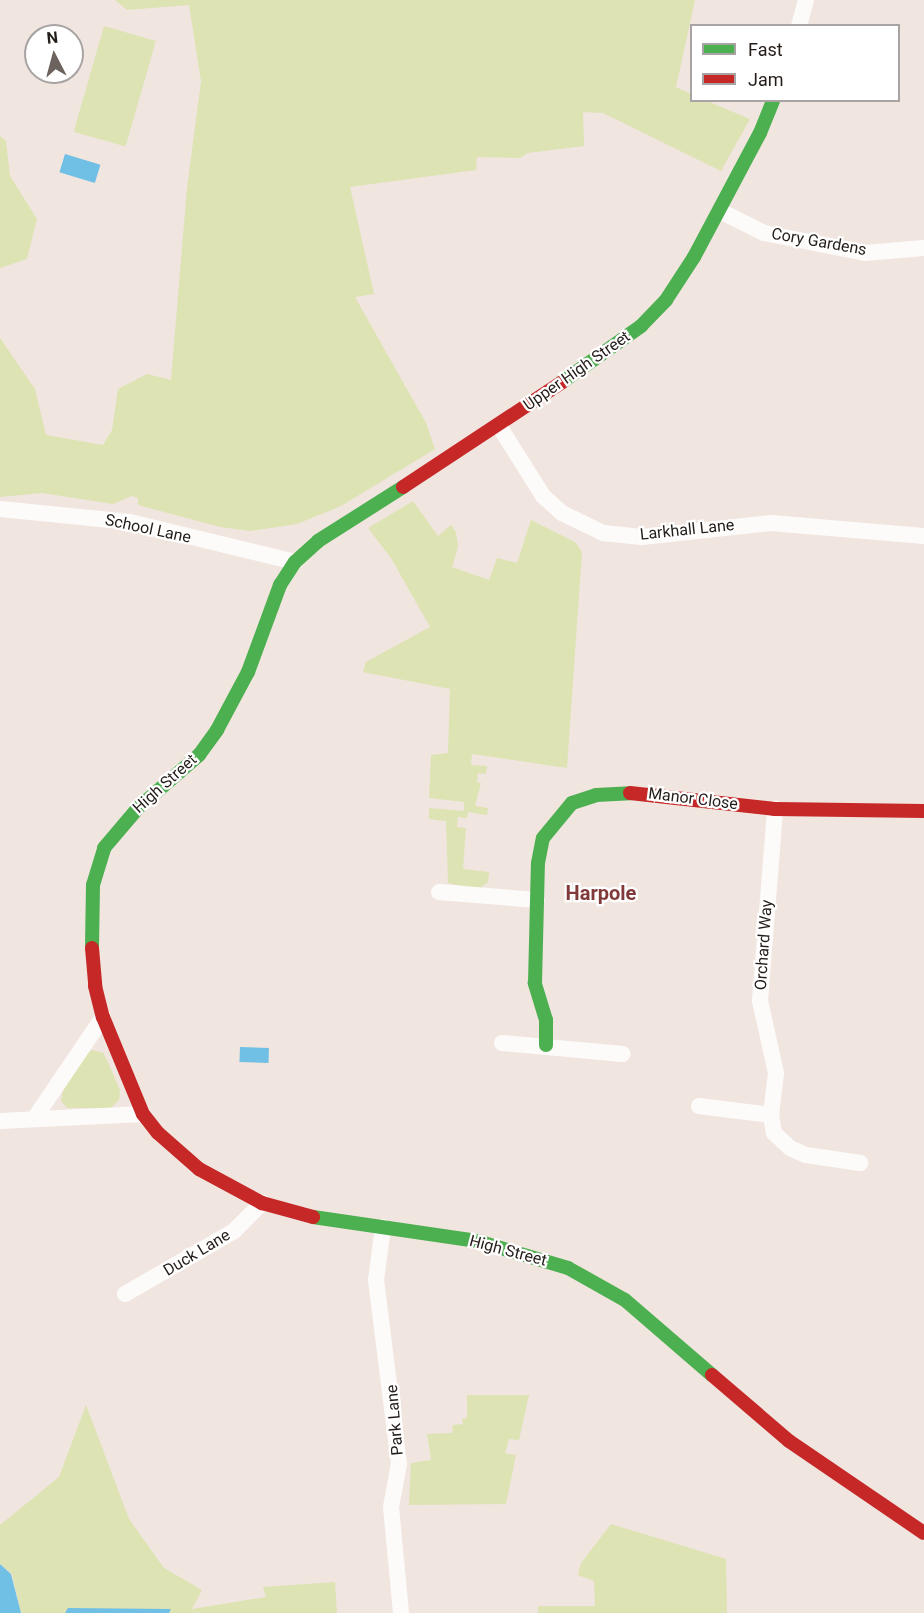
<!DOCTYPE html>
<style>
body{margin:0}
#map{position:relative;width:924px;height:1613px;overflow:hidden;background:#f1e5df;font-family:Roboto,sans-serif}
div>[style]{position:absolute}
.green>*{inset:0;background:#dde3b3;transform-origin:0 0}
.water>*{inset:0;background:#70bfe4;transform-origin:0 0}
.street>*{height:16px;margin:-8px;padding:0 8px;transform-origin:8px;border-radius:8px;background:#fdfbfa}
.fast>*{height:14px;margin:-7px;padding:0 7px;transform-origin:7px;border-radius:7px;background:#4caf50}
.jam>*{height:14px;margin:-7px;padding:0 7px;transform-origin:7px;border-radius:7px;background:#c62828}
span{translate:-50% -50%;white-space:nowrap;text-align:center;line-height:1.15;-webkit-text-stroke:4.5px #fff;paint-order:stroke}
.street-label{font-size:16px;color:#241c18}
.quarter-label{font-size:20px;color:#81393a;font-weight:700}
.legend{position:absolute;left:690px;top:24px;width:210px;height:78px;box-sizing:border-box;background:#fff;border:2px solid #a7a4a3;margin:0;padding:8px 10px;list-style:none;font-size:18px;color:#241c18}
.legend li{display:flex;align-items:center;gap:12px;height:30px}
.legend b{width:30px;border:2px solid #a7a4a3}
.north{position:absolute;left:24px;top:24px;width:60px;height:60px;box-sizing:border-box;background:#fff;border:2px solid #a7a4a3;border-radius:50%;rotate:354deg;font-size:16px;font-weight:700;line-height:24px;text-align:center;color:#241c18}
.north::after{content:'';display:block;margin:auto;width:21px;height:27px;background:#6c625e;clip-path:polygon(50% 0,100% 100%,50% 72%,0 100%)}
</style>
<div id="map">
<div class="green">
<div style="clip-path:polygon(115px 0,695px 0,676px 87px,691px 94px,692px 100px,707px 101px,750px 119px,721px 171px,603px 113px,583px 112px,584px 146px,528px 153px,520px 158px,477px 157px,476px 170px,350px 187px,374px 294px,355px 297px,426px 423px,435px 449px,341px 506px,297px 524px,250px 531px,220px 527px,138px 505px,138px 498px,132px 496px,113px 504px,42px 493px,0 497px,0 338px,35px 389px,46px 435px,103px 445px,112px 430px,118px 389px,147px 374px,171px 380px,187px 188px,201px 81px,189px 5px,127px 10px)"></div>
<div style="left:104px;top:26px;width:54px;height:110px;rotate:16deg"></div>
<div style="clip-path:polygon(0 136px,6px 141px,10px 176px,37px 219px,27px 259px,0 268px)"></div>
<div style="clip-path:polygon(413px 501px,438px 536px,451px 525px,456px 532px,458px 547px,452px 567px,489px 580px,497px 558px,517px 563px,531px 520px,575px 542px,582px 552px,567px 768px,472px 754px,471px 765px,487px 766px,486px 774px,478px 773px,477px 782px,481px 783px,475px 806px,488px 808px,487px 815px,468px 812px,467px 818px,458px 817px,457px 827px,466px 828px,463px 869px,489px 872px,488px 882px,479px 889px,448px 883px,446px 821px,429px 819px,429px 808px,464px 811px,464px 802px,429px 798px,431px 755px,448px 753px,450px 689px,363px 672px,366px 662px,430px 627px,391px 558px,368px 528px)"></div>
<div style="clip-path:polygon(92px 1050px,103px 1053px,107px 1060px,120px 1090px,119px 1100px,111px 1108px,67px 1108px,61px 1101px,63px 1091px,86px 1054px)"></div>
<div style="clip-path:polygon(467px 1395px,529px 1395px,519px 1440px,509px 1439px,505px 1453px,516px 1455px,506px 1504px,409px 1505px,411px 1463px,431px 1460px,427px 1434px,452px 1433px,453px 1425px,463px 1424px,462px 1419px,467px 1418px)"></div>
<div style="clip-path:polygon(86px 1405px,129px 1519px,164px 1568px,202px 1590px,192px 1609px,266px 1597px,263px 1587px,335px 1582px,337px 1613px,21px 1613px,12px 1574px,0 1564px,0 1525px,59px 1477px)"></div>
<div style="clip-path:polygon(611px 1524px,726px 1559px,727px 1613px,538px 1613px,538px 1606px,595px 1606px,594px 1581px,578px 1575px,581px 1563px)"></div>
</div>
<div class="water">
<div style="left:65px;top:154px;width:37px;height:19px;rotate:17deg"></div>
<div style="left:240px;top:1047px;width:29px;height:15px;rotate:2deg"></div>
<div style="clip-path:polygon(0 1564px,11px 1574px,21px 1613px,0 1613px)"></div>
<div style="clip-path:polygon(68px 1608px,171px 1609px,169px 1613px,65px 1613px)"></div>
</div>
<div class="street">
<div style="left:799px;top:26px;width:27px;rotate:-75deg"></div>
<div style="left:720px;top:211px;width:49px;rotate:26.6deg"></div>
<div style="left:764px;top:233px;width:103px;rotate:11.2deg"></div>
<div style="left:865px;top:253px;width:59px;rotate:-4.8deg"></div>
<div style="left:499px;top:426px;width:83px;rotate:57.8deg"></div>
<div style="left:543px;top:496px;width:25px;rotate:42deg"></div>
<div style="left:562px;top:513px;width:46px;rotate:26deg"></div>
<div style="left:603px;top:533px;width:39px;rotate:6deg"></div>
<div style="left:642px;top:537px;width:130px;rotate:-6.2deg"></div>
<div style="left:771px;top:523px;width:154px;rotate:4.9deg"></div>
<div style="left:0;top:509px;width:131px;rotate:5.7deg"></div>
<div style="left:130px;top:522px;width:170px;rotate:13.6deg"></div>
<div style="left:439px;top:892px;width:98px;rotate:4.7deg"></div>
<div style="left:502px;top:1043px;width:121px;rotate:5.2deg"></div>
<div style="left:699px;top:1106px;width:73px;rotate:7.1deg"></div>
<div style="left:771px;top:1115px;width:18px;rotate:81deg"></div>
<div style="left:774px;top:1133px;width:22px;rotate:43deg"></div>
<div style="left:790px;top:1148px;width:17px;rotate:24deg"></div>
<div style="left:806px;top:1155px;width:55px;rotate:8.4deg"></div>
<div style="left:771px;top:1115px;width:42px;rotate:-83.2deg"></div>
<div style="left:776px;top:1073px;width:74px;rotate:-102.5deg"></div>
<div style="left:760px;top:1001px;width:193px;rotate:-85.5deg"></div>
<div style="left:34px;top:1119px;width:123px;rotate:-55.9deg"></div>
<div style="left:0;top:1121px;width:143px;rotate:-2.8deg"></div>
<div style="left:383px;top:1227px;width:53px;rotate:97.5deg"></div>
<div style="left:376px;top:1280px;width:185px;rotate:82.9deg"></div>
<div style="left:399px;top:1464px;width:44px;rotate:100.5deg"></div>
<div style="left:391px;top:1507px;width:106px;rotate:84.6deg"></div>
<div style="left:125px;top:1294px;width:126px;rotate:-30deg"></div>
<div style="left:234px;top:1231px;width:40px;rotate:-45deg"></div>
</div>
<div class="fast">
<div style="left:562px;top:382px;width:97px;rotate:-35.3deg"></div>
<div style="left:641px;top:326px;width:36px;rotate:-46deg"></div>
<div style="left:666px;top:300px;width:51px;rotate:-56.9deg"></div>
<div style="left:694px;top:257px;width:140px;rotate:-62deg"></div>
<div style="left:760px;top:133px;width:35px;rotate:-68deg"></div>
<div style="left:92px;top:948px;width:63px;rotate:-89.1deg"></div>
<div style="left:93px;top:885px;width:39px;rotate:-73deg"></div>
<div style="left:104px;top:848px;width:52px;rotate:-49.6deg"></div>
<div style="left:138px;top:808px;width:81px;rotate:-41deg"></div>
<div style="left:199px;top:755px;width:31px;rotate:-54deg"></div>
<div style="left:217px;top:730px;width:66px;rotate:-61.9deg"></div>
<div style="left:248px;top:672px;width:93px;rotate:-69.8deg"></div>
<div style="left:280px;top:585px;width:27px;rotate:-57deg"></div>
<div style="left:295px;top:562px;width:31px;rotate:-42deg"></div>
<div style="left:318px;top:541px;width:101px;rotate:-32.4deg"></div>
<div style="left:546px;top:1045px;width:25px;rotate:-90deg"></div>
<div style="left:546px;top:1020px;width:39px;rotate:-107deg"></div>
<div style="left:535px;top:983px;width:120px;rotate:-88.6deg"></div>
<div style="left:538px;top:863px;width:25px;rotate:-79deg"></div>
<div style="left:543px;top:838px;width:45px;rotate:-50.4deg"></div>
<div style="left:572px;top:803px;width:25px;rotate:-18deg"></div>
<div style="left:596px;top:795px;width:34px;rotate:-3deg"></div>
<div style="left:313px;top:1217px;width:166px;rotate:8.3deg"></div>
<div style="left:477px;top:1241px;width:95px;rotate:16.5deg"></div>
<div style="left:568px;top:1268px;width:65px;rotate:29.3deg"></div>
<div style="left:625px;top:1300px;width:115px;rotate:40.8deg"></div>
</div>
<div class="jam">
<div style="left:403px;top:487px;width:191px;rotate:-33.4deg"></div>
<div style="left:630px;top:793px;width:146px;rotate:6.3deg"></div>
<div style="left:775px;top:809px;width:149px;rotate:0.8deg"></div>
<div style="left:92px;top:948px;width:38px;rotate:85deg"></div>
<div style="left:95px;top:986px;width:32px;rotate:76deg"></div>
<div style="left:103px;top:1017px;width:105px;rotate:67.6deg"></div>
<div style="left:143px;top:1114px;width:24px;rotate:52deg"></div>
<div style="left:158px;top:1133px;width:55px;rotate:41.3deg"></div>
<div style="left:199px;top:1169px;width:72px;rotate:28.4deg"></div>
<div style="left:262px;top:1203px;width:53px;rotate:15.4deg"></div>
<div style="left:712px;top:1375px;width:101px;rotate:40.6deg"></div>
<div style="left:789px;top:1441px;width:163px;rotate:34.3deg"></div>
</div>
<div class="street-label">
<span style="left:819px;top:242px;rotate:10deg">Cory Gardens</span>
<span style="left:577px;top:371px;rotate:-35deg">Upper High Street</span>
<span style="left:148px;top:529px;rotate:12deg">School Lane</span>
<span style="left:687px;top:530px;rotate:-6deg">Larkhall Lane</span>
<span style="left:165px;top:784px;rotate:-42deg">High Street</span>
<span style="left:693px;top:799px;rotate:7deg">Manor Close</span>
<span style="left:764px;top:945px;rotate:-86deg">Orchard Way</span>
<span style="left:508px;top:1251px;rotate:15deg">High Street</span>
<span style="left:197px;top:1253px;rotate:-31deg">Duck Lane</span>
<span style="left:395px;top:1420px;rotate:-95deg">Park Lane</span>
</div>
<div class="quarter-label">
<span style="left:601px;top:893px">Harpole</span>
</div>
<ul class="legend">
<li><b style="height:8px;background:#4caf50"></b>Fast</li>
<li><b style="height:8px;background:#c62828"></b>Jam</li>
</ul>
<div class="north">N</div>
</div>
